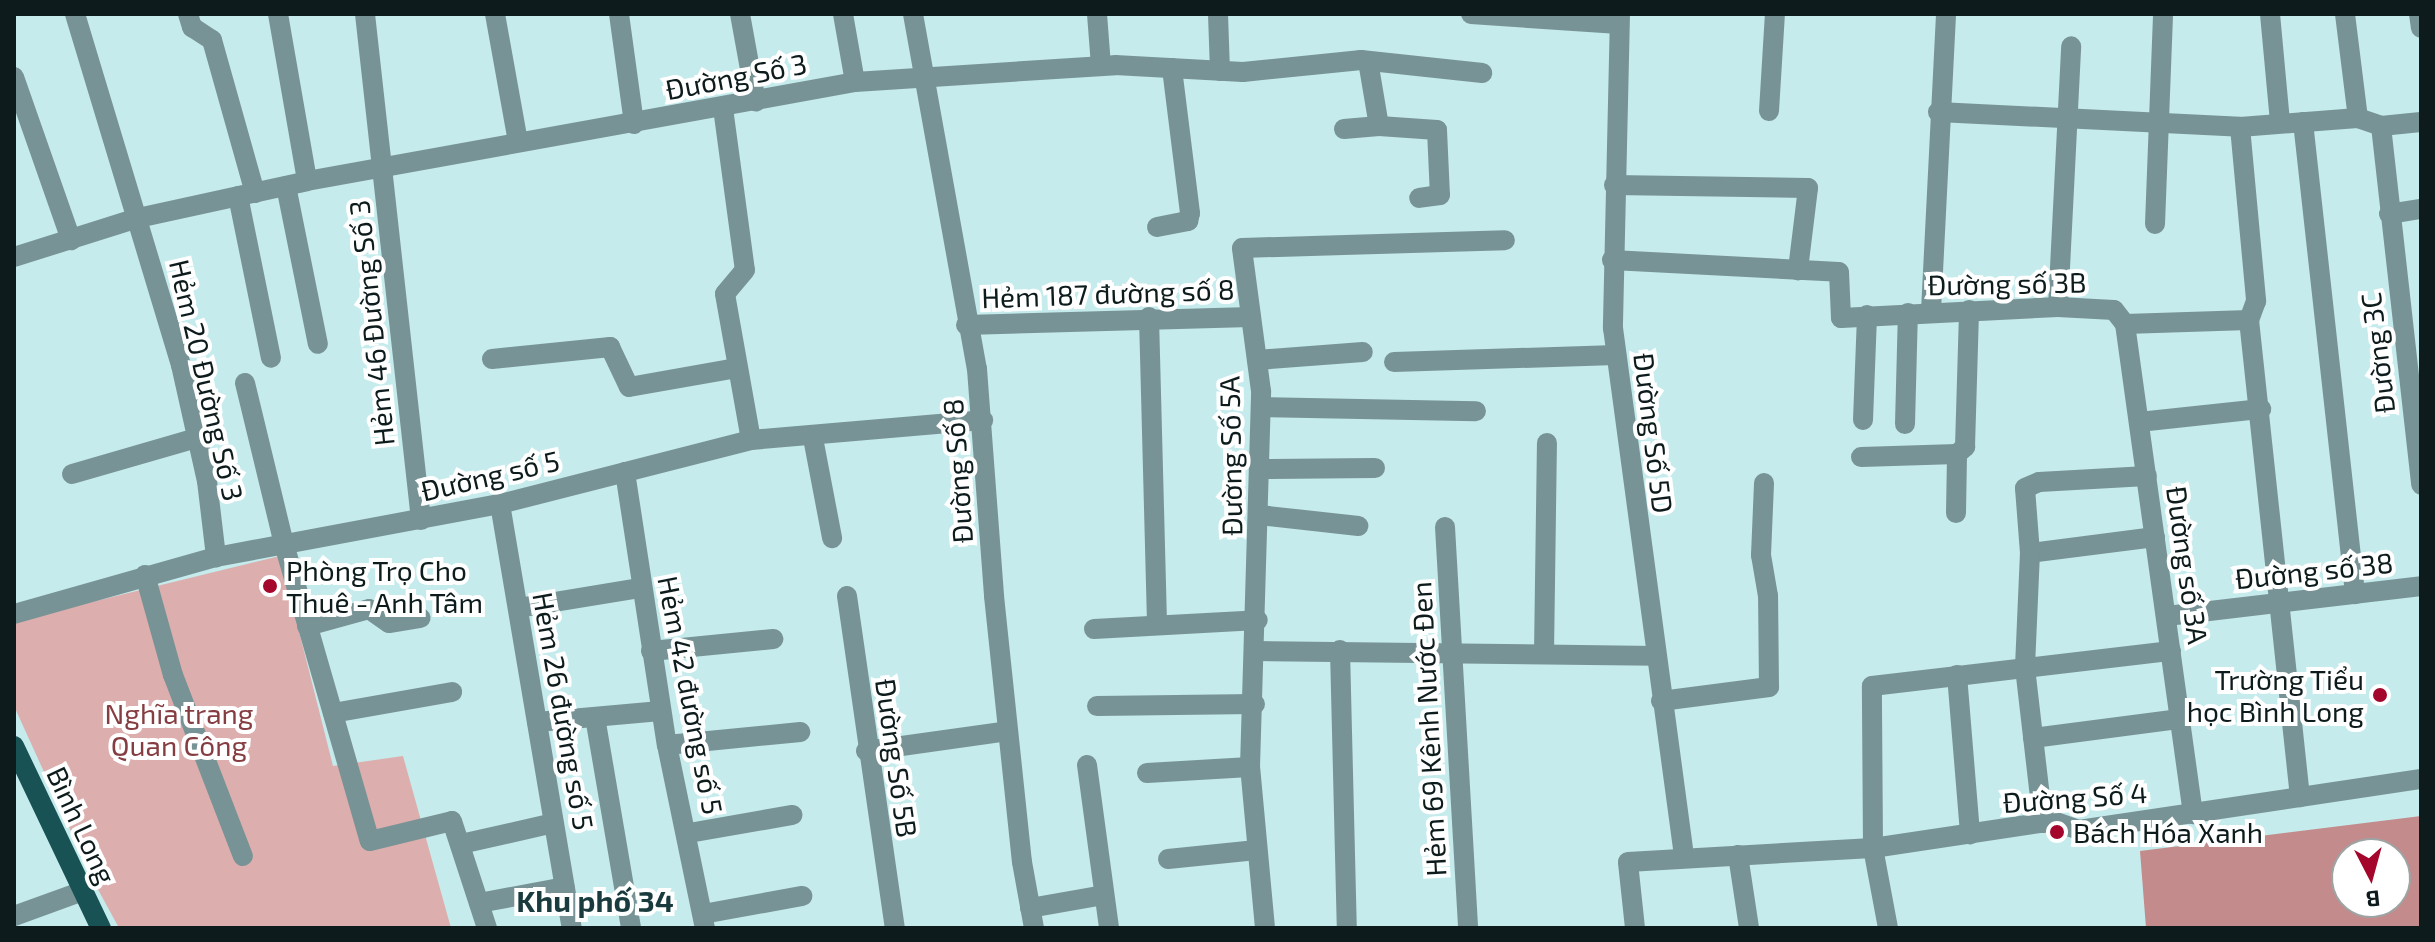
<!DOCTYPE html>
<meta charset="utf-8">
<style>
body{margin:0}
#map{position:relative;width:2435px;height:942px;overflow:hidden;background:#c5ebed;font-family:"Exo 2",sans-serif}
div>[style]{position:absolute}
.green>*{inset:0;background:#dcafae}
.water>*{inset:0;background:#c38b8b}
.minor>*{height:20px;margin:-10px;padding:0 10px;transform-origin:10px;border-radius:10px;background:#789395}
.major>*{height:20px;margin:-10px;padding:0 10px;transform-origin:10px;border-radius:10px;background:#185255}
.dots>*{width:22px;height:22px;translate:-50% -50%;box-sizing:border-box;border:4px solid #fff;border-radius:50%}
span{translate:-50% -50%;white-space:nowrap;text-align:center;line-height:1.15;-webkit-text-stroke:8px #fff;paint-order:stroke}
.street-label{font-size:28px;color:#0d1b1c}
.poi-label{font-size:28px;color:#0d1b1c}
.left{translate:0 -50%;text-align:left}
.right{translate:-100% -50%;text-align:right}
.park-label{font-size:28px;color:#853d41}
.neighbourhood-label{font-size:30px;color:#193b3d;font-weight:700}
.frame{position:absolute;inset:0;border:16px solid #0d1b1c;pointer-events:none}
.north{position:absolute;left:2331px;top:838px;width:80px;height:80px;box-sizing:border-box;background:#fff;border:2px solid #9ea4a4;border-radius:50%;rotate:174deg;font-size:22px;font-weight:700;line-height:32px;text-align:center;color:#0d1b1c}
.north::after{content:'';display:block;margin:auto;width:28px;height:36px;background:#a4062c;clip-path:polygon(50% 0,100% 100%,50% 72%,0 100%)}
</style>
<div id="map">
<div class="green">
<div style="clip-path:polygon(280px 556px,333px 766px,403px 756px,451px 928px,119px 928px,95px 884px,14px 706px,14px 621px)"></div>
</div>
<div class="water">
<div style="clip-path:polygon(evenodd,2421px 816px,2421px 928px,2146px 928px,2140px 851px,2421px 816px,2347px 854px,2395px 854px,2395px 902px,2347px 902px,2347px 854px)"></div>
</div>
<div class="minor">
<div style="left:75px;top:14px;width:367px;rotate:73.2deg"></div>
<div style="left:181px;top:365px;width:119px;rotate:77.4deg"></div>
<div style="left:207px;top:481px;width:77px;rotate:83.2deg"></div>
<div style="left:188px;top:14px;width:14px;rotate:73deg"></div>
<div style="left:192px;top:27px;width:24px;rotate:33deg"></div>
<div style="left:212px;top:40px;width:159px;rotate:74.3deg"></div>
<div style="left:278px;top:14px;width:169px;rotate:80.1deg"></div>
<div style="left:365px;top:14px;width:509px;rotate:83.68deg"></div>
<div style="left:495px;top:14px;width:130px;rotate:79.8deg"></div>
<div style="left:619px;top:14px;width:111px;rotate:82.2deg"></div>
<div style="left:740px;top:14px;width:89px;rotate:79.7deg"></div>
<div style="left:843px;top:14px;width:69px;rotate:80deg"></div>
<div style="left:913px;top:14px;width:361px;rotate:79.8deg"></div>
<div style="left:977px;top:369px;width:228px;rotate:85.7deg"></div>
<div style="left:994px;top:596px;width:267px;rotate:84deg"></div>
<div style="left:1022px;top:862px;width:67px;rotate:79.7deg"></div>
<div style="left:1097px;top:14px;width:52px;rotate:85.6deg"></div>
<div style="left:1218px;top:14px;width:57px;rotate:88deg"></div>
<div style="left:1471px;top:14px;width:148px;rotate:3.9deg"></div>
<div style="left:1620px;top:14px;width:314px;rotate:91.3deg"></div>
<div style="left:1613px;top:328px;width:533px;rotate:82.34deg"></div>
<div style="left:2270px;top:14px;width:108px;rotate:84.7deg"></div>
<div style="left:2345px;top:14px;width:105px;rotate:82.9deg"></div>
<div style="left:2419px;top:14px;width:14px;rotate:82deg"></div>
<div style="left:1368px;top:61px;width:66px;rotate:80.4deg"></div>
<div style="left:1379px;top:126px;width:58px;rotate:3.9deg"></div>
<div style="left:1437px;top:130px;width:65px;rotate:87.4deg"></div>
<div style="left:1440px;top:195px;width:21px;rotate:172deg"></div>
<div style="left:14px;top:77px;width:173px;rotate:70.7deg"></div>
<div style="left:723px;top:108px;width:163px;rotate:82.3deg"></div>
<div style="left:745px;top:270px;width:31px;rotate:130deg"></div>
<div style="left:725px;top:294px;width:148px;rotate:79.9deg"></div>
<div style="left:1769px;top:111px;width:97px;rotate:-86.5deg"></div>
<div style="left:1938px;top:112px;width:302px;rotate:2.8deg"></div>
<div style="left:2240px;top:127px;width:118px;rotate:-4.4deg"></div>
<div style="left:2358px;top:118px;width:24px;rotate:19deg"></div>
<div style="left:2303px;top:122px;width:475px;rotate:83.7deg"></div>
<div style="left:2381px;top:126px;width:361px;rotate:83.6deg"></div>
<div style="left:2381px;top:126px;width:40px;rotate:-5.7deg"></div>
<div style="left:2240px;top:127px;width:175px;rotate:84.7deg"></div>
<div style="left:2256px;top:301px;width:20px;rotate:110deg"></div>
<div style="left:2249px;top:320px;width:480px;rotate:83.9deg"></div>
<div style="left:1344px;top:129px;width:35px;rotate:-5deg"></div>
<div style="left:1614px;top:185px;width:194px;rotate:0.9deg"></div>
<div style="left:1808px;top:188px;width:83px;rotate:97deg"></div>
<div style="left:286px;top:186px;width:161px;rotate:78.6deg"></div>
<div style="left:238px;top:196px;width:165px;rotate:78.5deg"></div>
<div style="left:2389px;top:214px;width:32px;rotate:-9deg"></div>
<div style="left:2155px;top:224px;width:210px;rotate:-87.8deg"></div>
<div style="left:1157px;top:227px;width:32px;rotate:-11deg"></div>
<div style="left:1188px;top:221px;width:8px;rotate:-76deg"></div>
<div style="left:1190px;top:213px;width:146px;rotate:-97.1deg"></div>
<div style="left:14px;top:257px;width:130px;rotate:-17.5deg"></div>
<div style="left:138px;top:218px;width:173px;rotate:-12.3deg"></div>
<div style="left:307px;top:181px;width:557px;rotate:-10.24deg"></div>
<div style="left:855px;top:82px;width:261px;rotate:-3.7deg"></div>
<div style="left:1115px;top:65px;width:128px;rotate:3.1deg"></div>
<div style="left:1243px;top:72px;width:119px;rotate:-5.8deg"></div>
<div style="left:1361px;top:60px;width:122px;rotate:6.1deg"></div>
<div style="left:1612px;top:260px;width:227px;rotate:3deg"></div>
<div style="left:1839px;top:272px;width:46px;rotate:87.5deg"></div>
<div style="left:1841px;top:318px;width:217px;rotate:-2.9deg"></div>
<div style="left:2058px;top:307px;width:56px;rotate:3.1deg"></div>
<div style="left:2114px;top:310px;width:18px;rotate:52deg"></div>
<div style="left:2058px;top:307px;width:261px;rotate:-87.1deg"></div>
<div style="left:1931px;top:311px;width:297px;rotate:-87.1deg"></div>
<div style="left:1149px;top:317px;width:307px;rotate:88.5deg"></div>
<div style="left:2125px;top:324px;width:495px;rotate:82.1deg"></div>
<div style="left:2125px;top:324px;width:124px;rotate:-1.8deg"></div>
<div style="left:966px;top:325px;width:285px;rotate:-1.6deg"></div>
<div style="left:492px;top:359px;width:119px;rotate:-5.8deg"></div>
<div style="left:610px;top:347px;width:44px;rotate:64.6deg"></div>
<div style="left:629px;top:387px;width:110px;rotate:-10deg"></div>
<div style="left:1257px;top:360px;width:106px;rotate:-4.3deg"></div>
<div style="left:1394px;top:362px;width:222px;rotate:-1.8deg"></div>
<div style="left:245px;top:383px;width:166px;rotate:76.4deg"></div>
<div style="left:284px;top:544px;width:309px;rotate:73.9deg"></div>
<div style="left:370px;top:841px;width:84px;rotate:-13.7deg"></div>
<div style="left:452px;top:821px;width:113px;rotate:71.9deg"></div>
<div style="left:1261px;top:407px;width:215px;rotate:1.1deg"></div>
<div style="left:1863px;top:420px;width:105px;rotate:-87.8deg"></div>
<div style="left:2139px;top:422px;width:123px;rotate:-6.1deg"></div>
<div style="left:1905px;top:424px;width:111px;rotate:-88.5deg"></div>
<div style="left:813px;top:438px;width:102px;rotate:79.2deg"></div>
<div style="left:1861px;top:457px;width:96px;rotate:-1.8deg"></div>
<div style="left:1260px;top:469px;width:115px;rotate:-0.5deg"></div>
<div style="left:625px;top:472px;width:276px;rotate:81.3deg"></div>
<div style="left:667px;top:745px;width:187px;rotate:78.3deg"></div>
<div style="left:72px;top:474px;width:130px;rotate:-16.1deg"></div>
<div style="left:500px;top:504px;width:430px;rotate:80.4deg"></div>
<div style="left:1956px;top:513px;width:59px;rotate:-89deg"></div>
<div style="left:1957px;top:454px;width:11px;rotate:-41deg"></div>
<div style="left:1965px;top:447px;width:137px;rotate:-88.3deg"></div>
<div style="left:1259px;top:515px;width:100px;rotate:6.3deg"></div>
<div style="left:1445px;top:527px;width:402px;rotate:86.7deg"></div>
<div style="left:2030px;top:553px;width:126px;rotate:-7.3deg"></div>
<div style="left:145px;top:575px;width:104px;rotate:74.4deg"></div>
<div style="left:173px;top:675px;width:194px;rotate:68.9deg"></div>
<div style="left:847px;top:596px;width:335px;rotate:81.8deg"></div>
<div style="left:518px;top:608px;width:124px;rotate:-9.3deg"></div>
<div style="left:14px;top:614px;width:210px;rotate:-15.8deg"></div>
<div style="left:216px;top:557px;width:289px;rotate:-10.6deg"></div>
<div style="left:500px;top:504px;width:259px;rotate:-14.3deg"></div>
<div style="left:751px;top:440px;width:233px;rotate:-4.9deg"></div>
<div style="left:2167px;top:616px;width:256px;rotate:-6.7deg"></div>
<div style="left:307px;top:626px;width:64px;rotate:-15.3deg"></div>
<div style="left:369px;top:609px;width:24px;rotate:35deg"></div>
<div style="left:389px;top:623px;width:32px;rotate:-9deg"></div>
<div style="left:1094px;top:629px;width:164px;rotate:-3.1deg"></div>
<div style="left:1340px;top:650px;width:278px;rotate:88.6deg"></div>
<div style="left:651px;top:651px;width:123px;rotate:-5.6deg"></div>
<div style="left:1256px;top:651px;width:399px;rotate:0.7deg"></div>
<div style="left:1544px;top:654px;width:211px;rotate:-89.2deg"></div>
<div style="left:1957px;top:675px;width:160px;rotate:85.3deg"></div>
<div style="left:1661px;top:701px;width:109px;rotate:-7.4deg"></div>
<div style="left:1769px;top:687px;width:91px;rotate:-90.6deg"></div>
<div style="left:1768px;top:596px;width:42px;rotate:-99.7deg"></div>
<div style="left:1761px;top:555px;width:72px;rotate:-87.6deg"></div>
<div style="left:1097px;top:706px;width:158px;rotate:-0.7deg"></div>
<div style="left:333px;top:713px;width:121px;rotate:-10deg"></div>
<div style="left:595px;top:717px;width:214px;rotate:80.3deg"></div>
<div style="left:537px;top:722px;width:124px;rotate:-5.1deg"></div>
<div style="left:2033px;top:738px;width:148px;rotate:-7.4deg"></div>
<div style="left:667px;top:745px;width:134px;rotate:-5.6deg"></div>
<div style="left:866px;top:751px;width:143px;rotate:-8deg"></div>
<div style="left:1087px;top:765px;width:164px;rotate:82.3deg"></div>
<div style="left:1147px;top:773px;width:103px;rotate:-3.3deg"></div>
<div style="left:2043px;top:823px;width:157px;rotate:-96.6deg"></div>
<div style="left:2025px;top:667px;width:114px;rotate:-87.5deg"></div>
<div style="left:2030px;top:553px;width:65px;rotate:-94.4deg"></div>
<div style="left:2025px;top:488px;width:15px;rotate:-23deg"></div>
<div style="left:2039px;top:482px;width:108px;rotate:-3.2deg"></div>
<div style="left:689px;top:833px;width:105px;rotate:-9.9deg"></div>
<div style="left:461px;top:844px;width:95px;rotate:-12.7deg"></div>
<div style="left:1738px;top:855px;width:74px;rotate:81.4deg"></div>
<div style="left:1168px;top:859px;width:89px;rotate:-5.8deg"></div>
<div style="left:479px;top:903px;width:87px;rotate:-10.5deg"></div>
<div style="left:1030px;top:908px;width:75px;rotate:-10deg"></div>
<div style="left:703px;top:914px;width:101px;rotate:-10.3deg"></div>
<div style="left:14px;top:916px;width:70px;rotate:-20deg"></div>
<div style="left:1265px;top:928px;width:162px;rotate:-95.3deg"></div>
<div style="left:1250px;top:767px;width:376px;rotate:-88.3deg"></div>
<div style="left:1261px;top:391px;width:144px;rotate:-97.6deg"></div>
<div style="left:1242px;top:248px;width:263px;rotate:-1.7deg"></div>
<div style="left:1635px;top:928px;width:66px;rotate:-96.1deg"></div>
<div style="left:1628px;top:862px;width:245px;rotate:-3.3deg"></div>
<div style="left:1873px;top:848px;width:182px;rotate:-8.5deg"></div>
<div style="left:2053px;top:821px;width:28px;rotate:19deg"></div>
<div style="left:2079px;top:830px;width:346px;rotate:-8.5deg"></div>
<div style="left:1888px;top:928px;width:81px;rotate:-100.6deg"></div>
<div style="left:1873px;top:848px;width:162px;rotate:-90.4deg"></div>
<div style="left:1872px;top:686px;width:301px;rotate:-6.7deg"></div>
</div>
<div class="major">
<div style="left:14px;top:746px;width:202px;rotate:64.5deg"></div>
</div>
<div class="dots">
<div style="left:270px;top:586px;background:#a4062c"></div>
<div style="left:2380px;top:695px;background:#a4062c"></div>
<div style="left:2057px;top:832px;background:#a4062c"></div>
</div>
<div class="street-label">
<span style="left:736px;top:76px;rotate:-11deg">Đường Số 3</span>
<span style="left:2007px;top:283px;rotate:-1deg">Đường số 3B</span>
<span style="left:1108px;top:293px;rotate:-2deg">Hẻm 187 đường số 8</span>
<span style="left:371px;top:323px;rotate:-96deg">Hẻm 46 Đường Số 3</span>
<span style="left:2377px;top:353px;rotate:-97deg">Đường 3C</span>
<span style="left:207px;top:380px;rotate:77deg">Hẻm 20 Đường Số 3</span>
<span style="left:1654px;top:433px;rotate:83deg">Đường Số 5D</span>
<span style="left:1230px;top:456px;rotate:-91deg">Đường Số 5A</span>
<span style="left:957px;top:471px;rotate:-94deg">Đường Số 8</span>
<span style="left:490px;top:475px;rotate:-13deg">Đường số 5</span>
<span style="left:2188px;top:565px;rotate:82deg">Đường số 3A</span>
<span style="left:2314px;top:570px;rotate:-6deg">Đường số 38</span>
<span style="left:691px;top:695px;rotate:79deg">Hẻm 42 đường số 5</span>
<span style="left:564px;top:711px;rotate:80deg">Hẻm 26 đường số 5</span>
<span style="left:1428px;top:729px;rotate:-93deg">Hẻm 69 Kênh Nước Đen</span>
<span style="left:897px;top:758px;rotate:82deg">Đường Số 5B</span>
<span style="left:2075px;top:797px;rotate:-4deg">Đường Số 4</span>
<span style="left:82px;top:825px;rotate:65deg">Bình Long</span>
</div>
<div class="poi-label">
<span class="left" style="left:286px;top:586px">Phòng Trọ Cho<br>Thuê - Anh Tâm</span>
<span class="right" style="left:2364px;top:695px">Trường Tiểu<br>học Bình Long</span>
<span class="left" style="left:2073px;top:832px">Bách Hóa Xanh</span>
</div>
<div class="park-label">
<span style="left:179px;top:729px">Nghĩa trang<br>Quan Công</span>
</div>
<div class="neighbourhood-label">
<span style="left:595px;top:900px">Khu phố 34</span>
</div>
<div class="frame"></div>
<div class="north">B</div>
</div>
